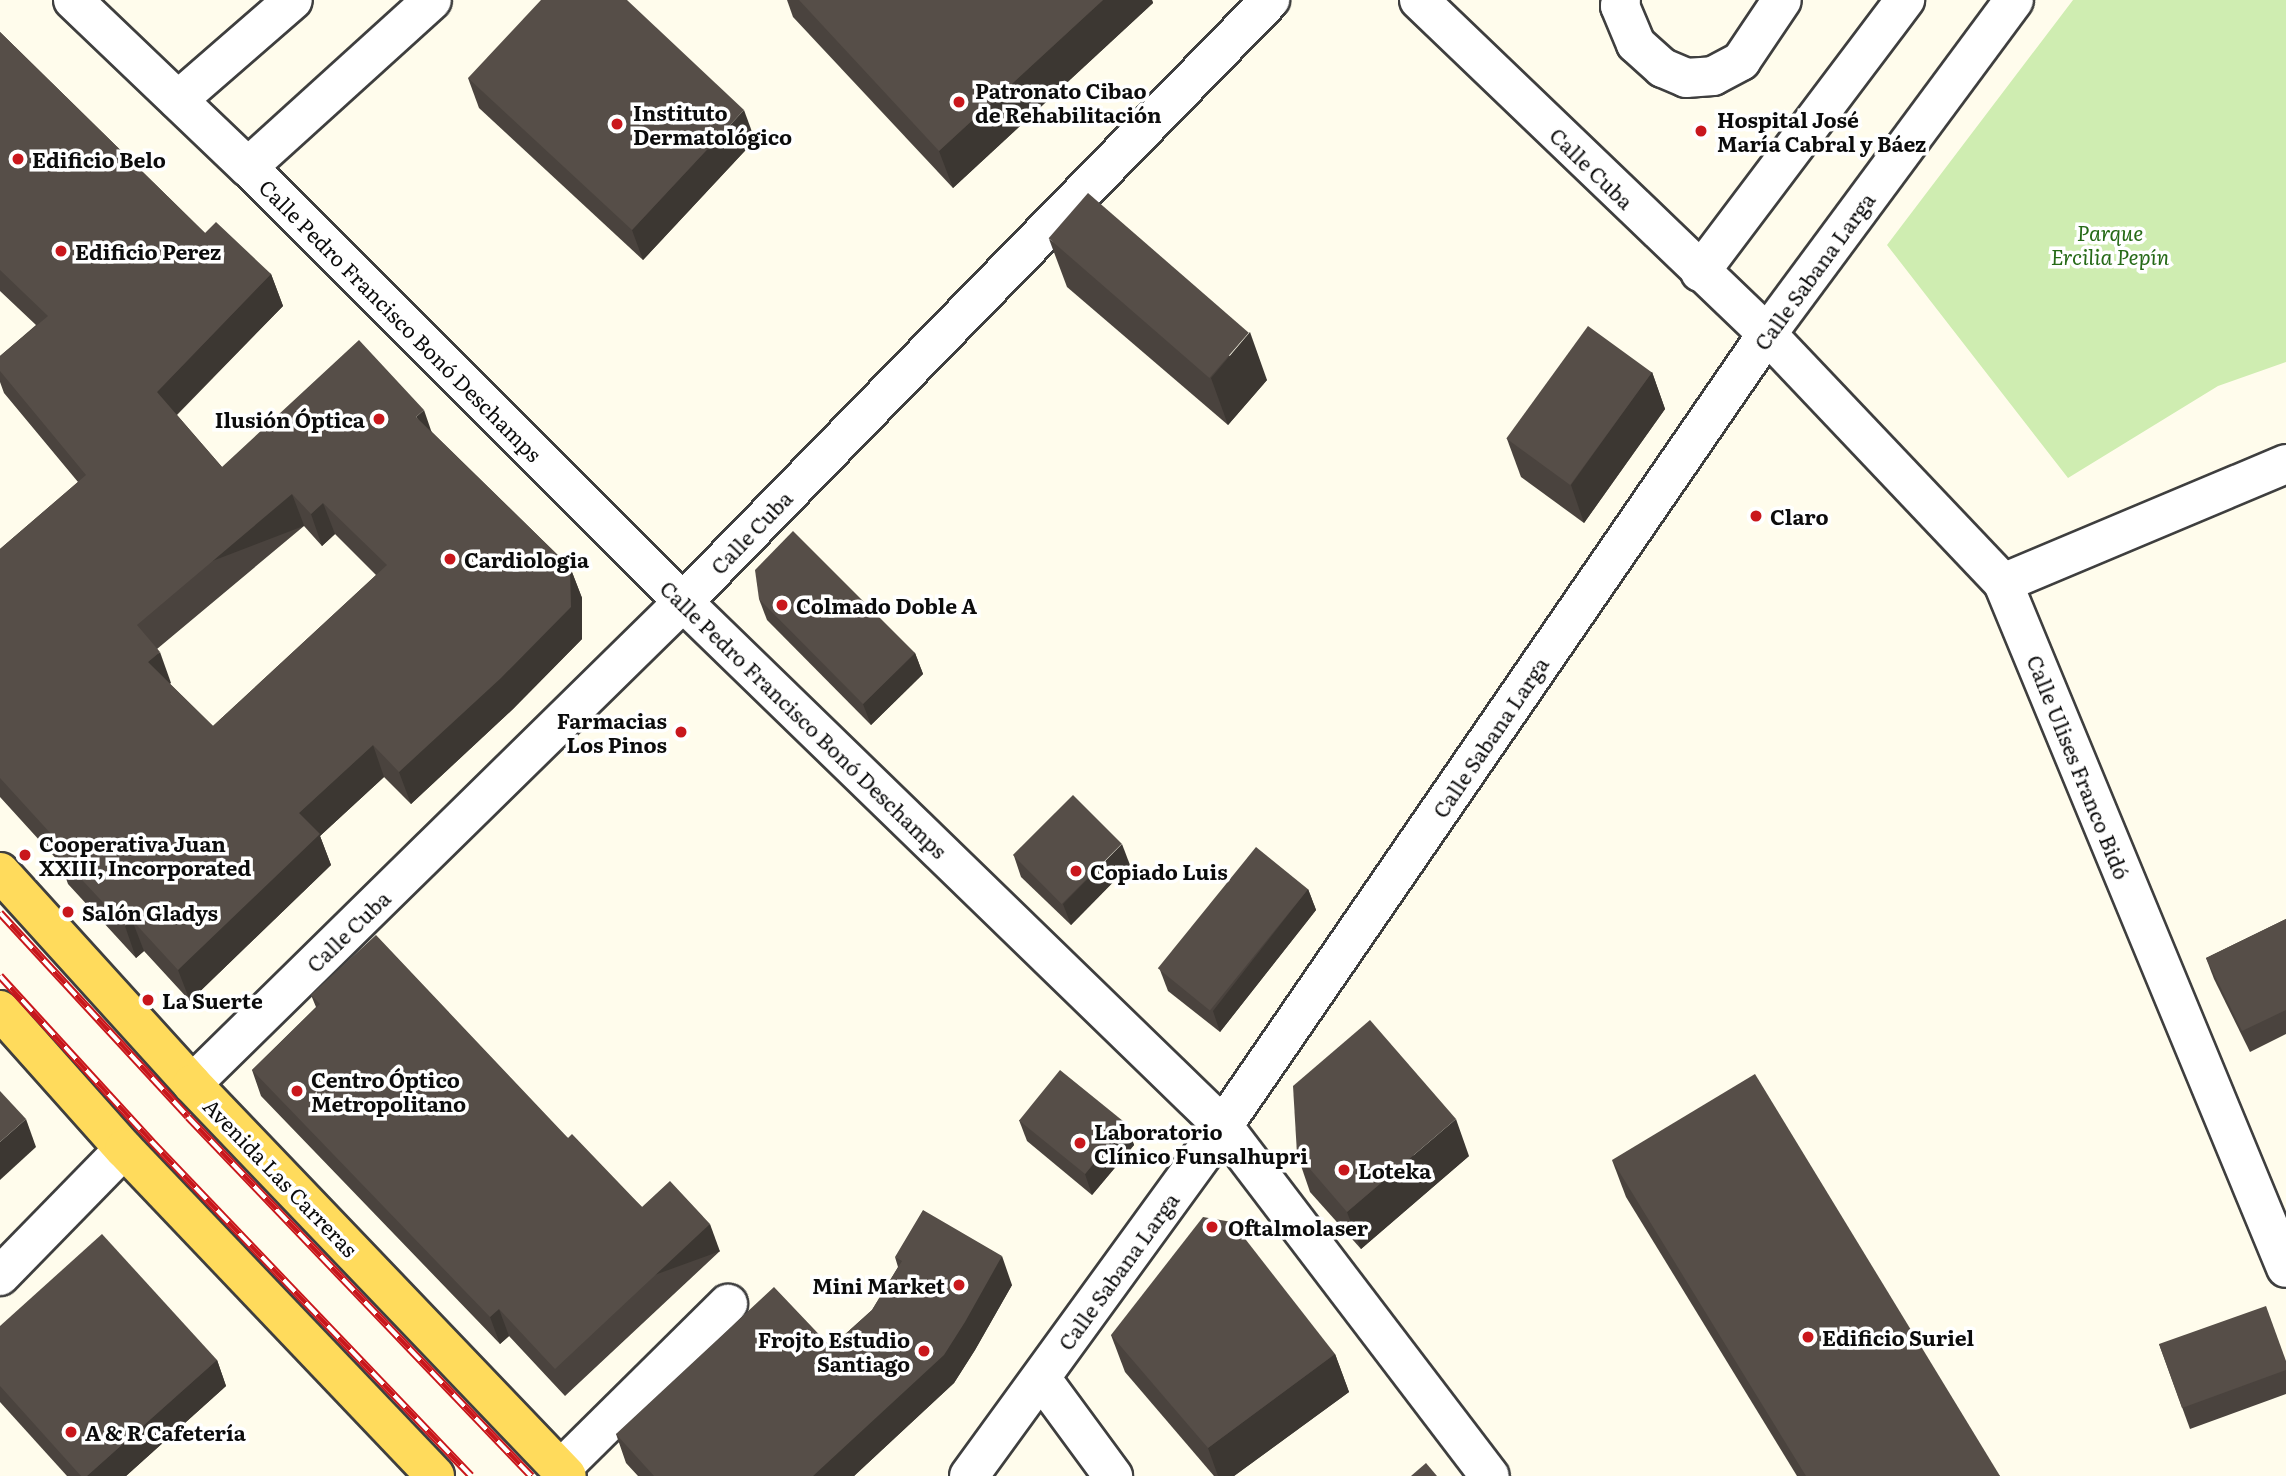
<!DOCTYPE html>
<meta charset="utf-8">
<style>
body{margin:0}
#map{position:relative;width:2286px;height:1476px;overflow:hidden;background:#fffcec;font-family:Literata,serif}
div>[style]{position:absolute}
.green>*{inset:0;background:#cfedb1}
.roads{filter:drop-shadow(2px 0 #3f3f3f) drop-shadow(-2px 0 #3f3f3f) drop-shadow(0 2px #3f3f3f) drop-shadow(0 -2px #3f3f3f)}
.minor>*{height:38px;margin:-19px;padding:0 19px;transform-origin:19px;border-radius:19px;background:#fff}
.major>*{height:38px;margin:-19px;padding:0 19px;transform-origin:19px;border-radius:19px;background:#ffdb5c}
.rail>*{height:8px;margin-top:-4px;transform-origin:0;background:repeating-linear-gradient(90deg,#fff 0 16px,#c9171c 0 32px);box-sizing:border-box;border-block:2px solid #c9171c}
.wall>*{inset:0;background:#4a433e}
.shaded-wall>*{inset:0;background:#3c3732;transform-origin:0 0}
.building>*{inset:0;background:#564e48;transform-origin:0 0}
.dots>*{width:19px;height:19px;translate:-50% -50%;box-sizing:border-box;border:4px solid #fff;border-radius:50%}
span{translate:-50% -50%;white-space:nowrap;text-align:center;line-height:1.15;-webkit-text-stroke:7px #fff;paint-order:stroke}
.poi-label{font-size:21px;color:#0c0c0c;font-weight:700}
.left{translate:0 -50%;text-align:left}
.right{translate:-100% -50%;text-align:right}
.street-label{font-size:21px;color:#0c0c0c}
.park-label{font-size:21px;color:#266a17;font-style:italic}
</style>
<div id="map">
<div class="green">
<div style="clip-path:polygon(2073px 0,2286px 0,2286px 362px,2218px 386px,2068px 478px,1887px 245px)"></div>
</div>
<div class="roads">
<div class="minor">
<div style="left:73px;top:0;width:242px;rotate:43.7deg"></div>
<div style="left:248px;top:167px;width:615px;rotate:45deg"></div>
<div style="left:683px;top:602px;width:752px;rotate:44.14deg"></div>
<div style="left:1223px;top:1126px;width:440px;rotate:52.7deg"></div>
<div style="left:1419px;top:0;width:482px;rotate:43.8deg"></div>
<div style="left:1767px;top:334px;width:343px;rotate:46.5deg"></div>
<div style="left:2003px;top:583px;width:741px;rotate:67.55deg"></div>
<div style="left:1621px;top:0;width:6px;rotate:99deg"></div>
<div style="left:1620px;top:6px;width:41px;rotate:67.2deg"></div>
<div style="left:1636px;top:44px;width:36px;rotate:42deg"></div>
<div style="left:1663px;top:68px;width:25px;rotate:23deg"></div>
<div style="left:1686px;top:78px;width:27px;rotate:-4deg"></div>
<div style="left:1713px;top:76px;width:32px;rotate:-28deg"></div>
<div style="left:1741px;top:61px;width:73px;rotate:-56.1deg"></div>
<div style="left:178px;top:100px;width:152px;rotate:-41deg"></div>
<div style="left:248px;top:167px;width:248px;rotate:-42.2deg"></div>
<div style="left:1700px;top:272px;width:341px;rotate:-53deg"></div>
<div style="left:2003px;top:583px;width:307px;rotate:-22.8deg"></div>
<div style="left:192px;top:1084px;width:688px;rotate:-44.47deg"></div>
<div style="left:683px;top:602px;width:841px;rotate:-45.72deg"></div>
<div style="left:0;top:1276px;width:177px;rotate:-45.7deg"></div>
<div style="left:1041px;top:1378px;width:122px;rotate:53.7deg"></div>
<div style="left:561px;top:1469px;width:235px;rotate:-44.7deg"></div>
<div style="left:969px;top:1476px;width:432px;rotate:-54deg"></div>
<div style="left:1223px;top:1126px;width:961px;rotate:-55.52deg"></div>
<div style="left:1767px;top:334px;width:415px;rotate:-53.5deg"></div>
</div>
<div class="major">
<div style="left:0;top:872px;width:286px;rotate:47.8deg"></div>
<div style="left:192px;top:1084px;width:542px;rotate:46.27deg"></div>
<div style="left:0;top:1010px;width:186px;rotate:48.3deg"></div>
<div style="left:124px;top:1149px;width:451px;rotate:46.4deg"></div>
</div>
</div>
<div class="rail">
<div style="left:0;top:913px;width:277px;rotate:47.3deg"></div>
<div style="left:188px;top:1117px;width:497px;rotate:46.3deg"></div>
<div style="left:0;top:976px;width:224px;rotate:47.5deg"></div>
<div style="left:151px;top:1141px;width:463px;rotate:46.3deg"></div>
</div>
<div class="wall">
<div style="clip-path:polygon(787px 0,1152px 0,1153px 3px,953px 188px,793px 17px)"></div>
<div style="clip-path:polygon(evenodd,0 32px,205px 233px,271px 274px,283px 306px,177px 415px,222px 467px,431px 431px,570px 567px,582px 598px,582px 639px,513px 709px,411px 804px,384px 777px,320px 836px,331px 865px,190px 1001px,144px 951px,136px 958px,68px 884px,61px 864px,0 797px,0 549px,78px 482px,4px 393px,0 382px,0 356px,36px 325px,0 291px,0 32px,304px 526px,322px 546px,335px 534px,376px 575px,213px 726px,170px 684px,157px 649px,304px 526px)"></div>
<div style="clip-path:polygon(468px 78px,755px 140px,643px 260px,479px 108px)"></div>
<div style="clip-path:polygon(1049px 239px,1267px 380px,1228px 425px,1067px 287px)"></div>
<div style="clip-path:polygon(1652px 372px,1665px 409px,1584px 523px,1521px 477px,1507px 439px)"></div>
<div style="clip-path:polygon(759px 599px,915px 653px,923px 674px,871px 725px,767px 620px)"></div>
<div style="clip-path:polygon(1014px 856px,1130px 865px,1071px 925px,1021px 877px)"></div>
<div style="clip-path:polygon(1308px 889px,1316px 910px,1220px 1032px,1168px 991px,1160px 970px)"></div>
<div style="clip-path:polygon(2286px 919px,2286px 1034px,2250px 1052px,2214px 979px,2206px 958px)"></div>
<div style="clip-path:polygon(311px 995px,568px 1138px,642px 1207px,720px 1251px,565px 1396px,509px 1336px,500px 1344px,261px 1096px,252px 1070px,316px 1007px)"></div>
<div style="clip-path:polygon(1019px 1120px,1126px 1124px,1134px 1145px,1092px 1195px,1027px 1141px)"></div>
<div style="clip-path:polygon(1297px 1154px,1469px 1156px,1361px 1249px,1310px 1192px)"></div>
<div style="clip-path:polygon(1612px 1160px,2000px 1476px,1797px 1476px,1626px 1197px)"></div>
<div style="clip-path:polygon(895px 1257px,1012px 1285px,975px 1350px,954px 1383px,854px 1476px,638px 1476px,626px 1463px,616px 1434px,831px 1347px,872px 1310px,898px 1267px)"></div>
<div style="clip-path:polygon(0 1326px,217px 1360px,226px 1386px,126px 1476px,67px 1476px,0 1402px)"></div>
<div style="clip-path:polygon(1111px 1335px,1335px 1354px,1349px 1392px,1234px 1476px,1214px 1476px,1125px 1372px)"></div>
<div style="clip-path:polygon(2159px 1344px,2286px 1361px,2286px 1394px,2190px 1429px)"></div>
</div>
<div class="shaded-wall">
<div style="clip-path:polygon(1103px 0,1152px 0,1153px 3px,953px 188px,939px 151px)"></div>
<div style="clip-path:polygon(744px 110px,755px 140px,643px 260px,632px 230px)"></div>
<div style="clip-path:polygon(271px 274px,283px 306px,168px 423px,157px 392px)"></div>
<div style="clip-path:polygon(1250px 332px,1267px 380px,1228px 425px,1211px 378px)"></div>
<div style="clip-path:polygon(1652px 372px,1665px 409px,1584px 523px,1571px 485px)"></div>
<div style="clip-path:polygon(424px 410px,435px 442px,416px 417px)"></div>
<div style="left:292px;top:494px;width:34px;height:203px;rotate:69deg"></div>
<div style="clip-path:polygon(323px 503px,335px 534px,322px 546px,311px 514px)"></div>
<div style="clip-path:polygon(570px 567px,582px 598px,582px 639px,513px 709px,411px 804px,399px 772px)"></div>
<div style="clip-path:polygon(160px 652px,171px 683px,160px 693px,148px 662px)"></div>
<div style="clip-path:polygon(915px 653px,923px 674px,871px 725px,863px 704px)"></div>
<div style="clip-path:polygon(373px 745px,384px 777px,320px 836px,331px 865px,190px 1001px,178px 970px,299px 813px)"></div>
<div style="clip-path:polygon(1122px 844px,1130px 865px,1071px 925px,1063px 904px)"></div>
<div style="clip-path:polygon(1308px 889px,1316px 910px,1220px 1032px,1213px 1011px)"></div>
<div style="clip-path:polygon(132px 920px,144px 951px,136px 958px,125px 926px)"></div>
<div style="clip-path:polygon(26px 1119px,36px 1147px,0 1180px,0 1142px)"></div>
<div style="clip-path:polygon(1456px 1119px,1469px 1156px,1361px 1249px,1347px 1212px)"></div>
<div style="clip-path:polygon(1126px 1124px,1134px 1145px,1092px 1195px,1085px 1174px)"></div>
<div style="left:710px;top:1224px;width:29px;height:212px;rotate:70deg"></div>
<div style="clip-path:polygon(1002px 1256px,1012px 1285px,975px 1350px,954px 1383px,854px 1476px,813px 1476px)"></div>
<div style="clip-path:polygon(499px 1309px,509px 1336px,500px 1344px,490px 1317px)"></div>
<div style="clip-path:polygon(1335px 1354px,1349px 1392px,1234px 1476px,1218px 1476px,1208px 1448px)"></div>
<div style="clip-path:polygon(217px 1360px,226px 1386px,126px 1476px,87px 1476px)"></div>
</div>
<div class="building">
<div style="clip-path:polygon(541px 0,627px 0,744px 110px,632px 230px,468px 78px)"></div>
<div style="clip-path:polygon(799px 0,1103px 0,939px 151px)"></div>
<div style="clip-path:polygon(evenodd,0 32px,205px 233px,216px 222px,271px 274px,157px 392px,222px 467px,359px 340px,424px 410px,416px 417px,570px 567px,571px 607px,501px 678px,399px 772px,373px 745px,299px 813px,320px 834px,178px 970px,132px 920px,125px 926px,56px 852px,63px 847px,0 778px,0 549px,86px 475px,0 371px,0 356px,48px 316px,0 270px,0 32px,292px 494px,311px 514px,323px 503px,387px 565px,213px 726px,148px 662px,160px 652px,137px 625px,292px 494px)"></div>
<div style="left:1088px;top:193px;width:213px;height:60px;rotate:41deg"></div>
<div style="left:1588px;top:326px;width:79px;height:139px;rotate:36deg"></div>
<div style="clip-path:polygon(793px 531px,915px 653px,863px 704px,759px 599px,755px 570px)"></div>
<div style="left:1073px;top:795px;width:69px;height:85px;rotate:45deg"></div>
<div style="left:1256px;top:847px;width:67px;height:156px;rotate:39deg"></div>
<div style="clip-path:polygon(2286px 919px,2286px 1010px,2242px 1031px,2206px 958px)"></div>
<div style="clip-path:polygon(376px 935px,568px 1138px,572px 1134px,642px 1207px,670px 1181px,710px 1224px,555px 1369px,499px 1309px,490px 1317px,252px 1070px,320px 1004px,311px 995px)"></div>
<div style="clip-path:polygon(1370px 1020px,1456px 1119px,1347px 1212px,1297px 1154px,1293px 1086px)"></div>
<div style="left:1060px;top:1070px;width:85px;height:65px;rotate:39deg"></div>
<div style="clip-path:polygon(1755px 1074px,2000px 1476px,1806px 1476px,1612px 1160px)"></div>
<div style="clip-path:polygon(0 1091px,26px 1119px,0 1142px)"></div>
<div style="clip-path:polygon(923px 1210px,1002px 1256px,965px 1322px,944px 1355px,813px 1476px,654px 1476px,616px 1434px,774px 1287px,831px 1347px,872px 1310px,902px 1261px,895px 1257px)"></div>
<div style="clip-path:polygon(1203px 1217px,1232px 1222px,1335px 1354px,1208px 1448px,1111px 1335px)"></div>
<div style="clip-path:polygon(102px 1234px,217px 1360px,87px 1476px,81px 1476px,0 1386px,0 1326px)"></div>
<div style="clip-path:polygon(2266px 1306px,2286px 1361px,2286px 1370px,2182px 1408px,2159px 1344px)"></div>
<div style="clip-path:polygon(1426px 1463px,1437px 1476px,1411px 1476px)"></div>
</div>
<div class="dots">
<div style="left:959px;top:102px;background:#c9171c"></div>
<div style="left:617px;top:124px;background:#c9171c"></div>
<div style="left:1701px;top:131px;background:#c9171c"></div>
<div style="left:18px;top:159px;background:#c9171c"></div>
<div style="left:61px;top:251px;background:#c9171c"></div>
<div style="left:379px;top:419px;background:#c9171c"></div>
<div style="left:1756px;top:516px;background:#c9171c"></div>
<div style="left:450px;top:559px;background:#c9171c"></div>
<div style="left:782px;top:605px;background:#c9171c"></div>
<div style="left:681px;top:732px;background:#c9171c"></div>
<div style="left:25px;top:855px;background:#c9171c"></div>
<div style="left:1076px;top:871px;background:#c9171c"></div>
<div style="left:68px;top:912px;background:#c9171c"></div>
<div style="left:148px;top:1000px;background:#c9171c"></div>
<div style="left:297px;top:1091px;background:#c9171c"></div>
<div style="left:1080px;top:1143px;background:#c9171c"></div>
<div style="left:1344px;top:1170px;background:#c9171c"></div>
<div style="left:1212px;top:1227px;background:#c9171c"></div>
<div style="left:959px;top:1285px;background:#c9171c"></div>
<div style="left:1808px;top:1337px;background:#c9171c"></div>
<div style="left:924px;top:1351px;background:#c9171c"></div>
<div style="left:71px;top:1432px;background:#c9171c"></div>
</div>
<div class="poi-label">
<span class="left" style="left:975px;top:102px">Patronato Cibao<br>de Rehabilitación</span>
<span class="left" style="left:633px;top:124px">Instituto<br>Dermatológico</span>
<span class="left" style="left:1717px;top:131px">Hospital José<br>María Cabral y Báez</span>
<span class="left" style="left:32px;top:159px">Edificio Belo</span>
<span class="left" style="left:75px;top:251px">Edificio Perez</span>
<span class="right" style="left:365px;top:419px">Ilusión Óptica</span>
<span class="left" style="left:1770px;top:516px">Claro</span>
<span class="left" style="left:464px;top:559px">Cardiologia</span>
<span class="left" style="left:796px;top:605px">Colmado Doble A</span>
<span class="right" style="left:667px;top:732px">Farmacias<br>Los Pinos</span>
<span class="left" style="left:39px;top:855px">Cooperativa Juan<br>XXIII, Incorporated</span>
<span class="left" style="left:1090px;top:871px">Copiado Luis</span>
<span class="left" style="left:82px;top:912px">Salón Gladys</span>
<span class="left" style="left:162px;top:1000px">La Suerte</span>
<span class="left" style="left:311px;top:1091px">Centro Óptico<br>Metropolitano</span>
<span class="left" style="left:1094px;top:1143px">Laboratorio<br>Clínico Funsalhupri</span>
<span class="left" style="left:1358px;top:1170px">Loteka</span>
<span class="left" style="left:1228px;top:1227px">Oftalmolaser</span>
<span class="right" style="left:945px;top:1285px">Mini Market</span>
<span class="left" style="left:1822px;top:1337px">Edificio Suriel</span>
<span class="right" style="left:910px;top:1351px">Frojto Estudio<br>Santiago</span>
<span class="left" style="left:85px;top:1432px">A &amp; R Cafetería</span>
</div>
<div class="street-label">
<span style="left:1592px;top:168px;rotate:44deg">Calle Cuba</span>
<span style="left:1814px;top:271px;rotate:-54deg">Calle Sabana Larga</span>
<span style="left:401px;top:320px;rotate:45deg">Calle Pedro Francisco Bonó Deschamps</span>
<span style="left:751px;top:532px;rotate:-46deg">Calle Cuba</span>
<span style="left:804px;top:719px;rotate:44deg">Calle Pedro Francisco Bonó Deschamps</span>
<span style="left:1490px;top:737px;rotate:-56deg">Calle Sabana Larga</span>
<span style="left:2079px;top:767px;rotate:68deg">Calle Ulises Franco Bidó</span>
<span style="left:348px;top:931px;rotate:-44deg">Calle Cuba</span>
<span style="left:281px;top:1177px;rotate:46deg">Avenida Las Carreras</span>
<span style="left:1118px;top:1271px;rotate:-54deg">Calle Sabana Larga</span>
</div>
<div class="park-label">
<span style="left:2110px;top:244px">Parque<br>Ercilia Pepín</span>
</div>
</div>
